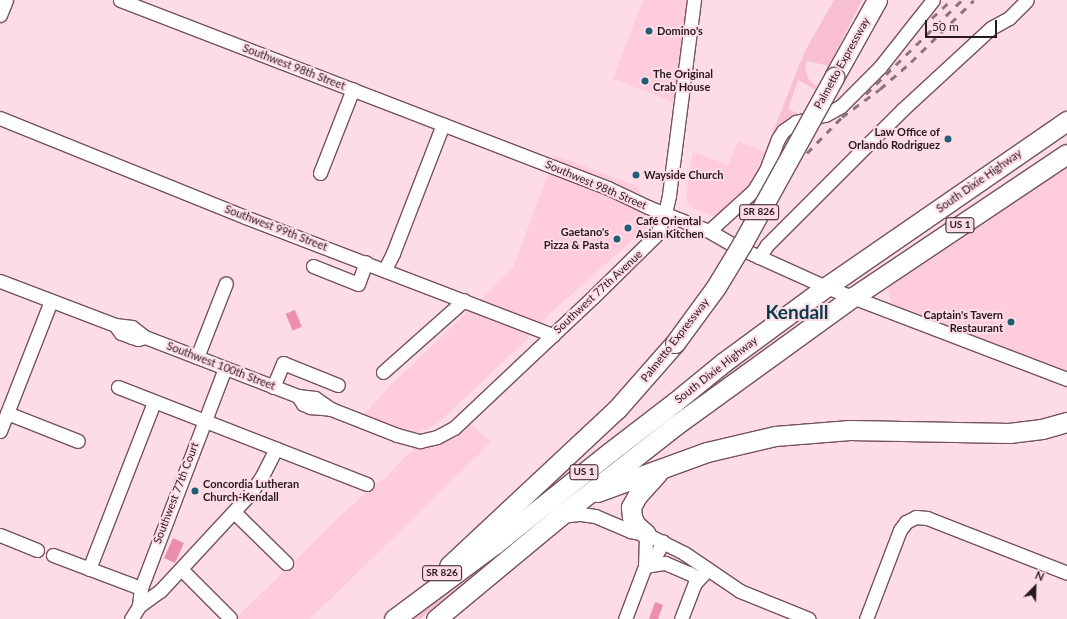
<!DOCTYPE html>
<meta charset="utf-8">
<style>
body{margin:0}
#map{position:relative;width:1067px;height:619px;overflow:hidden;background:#fedce6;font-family:Lato,sans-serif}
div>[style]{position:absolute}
.built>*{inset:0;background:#feccdc}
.green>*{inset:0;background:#f7bfd1}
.water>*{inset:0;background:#eb8eaf;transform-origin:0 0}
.roads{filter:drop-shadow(1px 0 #75525e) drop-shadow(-1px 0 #75525e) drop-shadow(0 1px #75525e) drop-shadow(0 -1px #75525e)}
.minor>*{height:13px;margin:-6.5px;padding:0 6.5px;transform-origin:6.5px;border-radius:6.5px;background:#fff}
.highway>*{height:19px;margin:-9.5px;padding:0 9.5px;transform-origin:9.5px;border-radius:9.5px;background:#fff}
.rail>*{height:3px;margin-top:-1.5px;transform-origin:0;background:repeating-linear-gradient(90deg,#8c747c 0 7px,transparent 0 14px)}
.bridges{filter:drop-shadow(1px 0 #75525e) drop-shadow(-1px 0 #75525e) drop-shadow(0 1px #75525e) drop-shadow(0 -1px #75525e)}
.highway-bridge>*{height:19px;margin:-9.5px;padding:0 9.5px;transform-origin:9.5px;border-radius:9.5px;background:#fff}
.dots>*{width:11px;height:11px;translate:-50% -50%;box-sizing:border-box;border:2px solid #fedce6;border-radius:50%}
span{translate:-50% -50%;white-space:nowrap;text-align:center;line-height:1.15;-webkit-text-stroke:4px #fedce6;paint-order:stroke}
.shield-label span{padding:1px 3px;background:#fedce6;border:1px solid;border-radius:3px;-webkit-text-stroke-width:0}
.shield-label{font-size:10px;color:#28191e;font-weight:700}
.poi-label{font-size:11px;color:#28191e;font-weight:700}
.left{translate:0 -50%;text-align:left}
.right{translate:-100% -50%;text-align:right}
.street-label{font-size:11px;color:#28191e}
.town-label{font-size:19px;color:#053b4c;font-weight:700}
.north{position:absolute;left:1015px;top:567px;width:40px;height:40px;-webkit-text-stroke:3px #fedce6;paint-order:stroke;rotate:23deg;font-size:11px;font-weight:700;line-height:16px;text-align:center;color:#28191e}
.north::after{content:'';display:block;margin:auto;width:14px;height:18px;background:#28191e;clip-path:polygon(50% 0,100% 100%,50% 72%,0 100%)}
.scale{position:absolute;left:925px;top:20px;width:72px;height:18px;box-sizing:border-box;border:2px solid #28191e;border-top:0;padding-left:5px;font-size:12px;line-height:14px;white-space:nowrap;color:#28191e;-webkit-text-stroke:3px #fedce6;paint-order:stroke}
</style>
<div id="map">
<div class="built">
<div style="clip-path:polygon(643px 0,688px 0,674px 102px,613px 79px)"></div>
<div style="clip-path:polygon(738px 141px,768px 153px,758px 178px,718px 218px,692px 208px,688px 205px,686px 198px,693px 152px,728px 165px)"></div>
<div style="clip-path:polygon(555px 155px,639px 187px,647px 222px,646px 228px,548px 315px,521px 345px,437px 424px,419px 432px,411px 432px,362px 416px,391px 385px,513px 268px)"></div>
<div style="clip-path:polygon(1067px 161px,1067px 373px,891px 303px,886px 281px)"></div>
<div style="clip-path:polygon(468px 422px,491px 442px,310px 619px,235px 619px,335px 521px,372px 487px,385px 478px,414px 448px,439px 444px,449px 438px)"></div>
</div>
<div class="green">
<div style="clip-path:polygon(834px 0,862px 0,829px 66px,807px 61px,805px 69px,809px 80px,820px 89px,819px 92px,798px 80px,788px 109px,799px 114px,768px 153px,765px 152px,804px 53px)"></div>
<div style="clip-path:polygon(786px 327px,787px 329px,733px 371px,571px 493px,420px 619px,413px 619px,607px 462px)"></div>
</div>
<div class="water">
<div style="left:295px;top:310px;width:18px;height:10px;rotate:68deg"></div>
<div style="left:173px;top:538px;width:12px;height:22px;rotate:24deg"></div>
<div style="clip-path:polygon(655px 602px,663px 605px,658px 619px,649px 619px)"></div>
</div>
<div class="roads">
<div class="minor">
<div style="left:120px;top:0;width:523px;rotate:21.07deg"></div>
<div style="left:608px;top:188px;width:44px;rotate:25.4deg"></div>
<div style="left:648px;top:207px;width:66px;rotate:21.5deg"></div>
<div style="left:709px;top:231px;width:30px;rotate:30deg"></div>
<div style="left:735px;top:246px;width:100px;rotate:24.3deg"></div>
<div style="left:826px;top:287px;width:258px;rotate:20.9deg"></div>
<div style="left:0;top:15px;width:16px;rotate:-68deg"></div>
<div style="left:0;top:118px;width:264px;rotate:22deg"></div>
<div style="left:245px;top:217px;width:330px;rotate:21deg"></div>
<div style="left:320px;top:173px;width:90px;rotate:-68.6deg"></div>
<div style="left:709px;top:231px;width:61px;rotate:-42.3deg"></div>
<div style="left:754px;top:190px;width:23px;rotate:-59deg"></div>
<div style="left:766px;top:170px;width:33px;rotate:-69deg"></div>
<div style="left:778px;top:139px;width:9px;rotate:-58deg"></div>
<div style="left:783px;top:131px;width:16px;rotate:-35deg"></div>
<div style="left:796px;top:122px;width:30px;rotate:-14deg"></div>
<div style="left:825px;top:115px;width:18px;rotate:-29deg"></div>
<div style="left:841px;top:106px;width:55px;rotate:-45deg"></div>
<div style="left:880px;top:67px;width:85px;rotate:-51.7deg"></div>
<div style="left:759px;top:257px;width:14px;rotate:-56deg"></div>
<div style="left:767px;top:245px;width:191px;rotate:-45deg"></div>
<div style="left:902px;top:110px;width:121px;rotate:-42.7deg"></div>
<div style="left:991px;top:28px;width:21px;rotate:-29deg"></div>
<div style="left:1009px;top:18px;width:25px;rotate:-45deg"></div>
<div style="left:313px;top:266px;width:48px;rotate:21.8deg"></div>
<div style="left:358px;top:284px;width:23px;rotate:-70deg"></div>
<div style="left:385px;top:269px;width:18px;rotate:-63deg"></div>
<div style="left:393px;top:253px;width:138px;rotate:-68.8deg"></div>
<div style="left:0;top:281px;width:123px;rotate:20.9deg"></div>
<div style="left:115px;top:325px;width:17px;rotate:7deg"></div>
<div style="left:132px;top:327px;width:16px;rotate:38deg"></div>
<div style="left:145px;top:337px;width:164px;rotate:21.1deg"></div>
<div style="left:298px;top:396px;width:17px;rotate:7deg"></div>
<div style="left:315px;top:398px;width:19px;rotate:35deg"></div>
<div style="left:331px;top:409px;width:71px;rotate:21.5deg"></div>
<div style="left:397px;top:435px;width:24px;rotate:15deg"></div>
<div style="left:420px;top:441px;width:17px;rotate:-13deg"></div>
<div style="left:437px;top:437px;width:19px;rotate:-28deg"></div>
<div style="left:454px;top:428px;width:192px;rotate:-43.3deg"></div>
<div style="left:594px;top:296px;width:88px;rotate:-44.5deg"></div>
<div style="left:657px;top:234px;width:22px;rotate:-69deg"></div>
<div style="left:665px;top:213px;width:18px;rotate:-77deg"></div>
<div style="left:669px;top:195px;width:197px;rotate:-82.7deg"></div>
<div style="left:115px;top:325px;width:10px;rotate:53deg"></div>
<div style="left:121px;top:333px;width:12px;rotate:20deg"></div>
<div style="left:132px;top:337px;width:6px;rotate:18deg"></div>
<div style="left:138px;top:339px;width:7px;rotate:-16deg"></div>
<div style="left:197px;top:357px;width:79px;rotate:-68.6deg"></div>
<div style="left:383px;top:372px;width:108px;rotate:-41.6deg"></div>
<div style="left:118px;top:387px;width:267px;rotate:21.3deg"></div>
<div style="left:273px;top:387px;width:26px;rotate:-67deg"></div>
<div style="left:283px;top:363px;width:59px;rotate:21.8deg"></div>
<div style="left:298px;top:396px;width:9px;rotate:58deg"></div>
<div style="left:303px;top:404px;width:8px;rotate:23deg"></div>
<div style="left:310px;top:407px;width:21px;rotate:5deg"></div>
<div style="left:7px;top:413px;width:76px;rotate:21.5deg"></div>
<div style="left:0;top:431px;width:140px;rotate:-68.6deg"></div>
<div style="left:234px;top:512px;width:73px;rotate:44.4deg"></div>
<div style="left:561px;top:516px;width:20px;rotate:-6deg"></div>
<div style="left:581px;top:514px;width:14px;rotate:8deg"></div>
<div style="left:595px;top:516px;width:38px;rotate:23deg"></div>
<div style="left:630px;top:531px;width:16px;rotate:11deg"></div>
<div style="left:646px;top:534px;width:42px;rotate:26.6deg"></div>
<div style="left:684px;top:553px;width:68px;rotate:34.2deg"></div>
<div style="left:740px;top:591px;width:74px;rotate:22.1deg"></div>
<div style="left:0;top:535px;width:40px;rotate:22deg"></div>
<div style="left:53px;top:555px;width:94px;rotate:20.6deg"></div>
<div style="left:645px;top:566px;width:20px;rotate:-9deg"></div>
<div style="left:665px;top:563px;width:26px;rotate:23deg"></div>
<div style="left:689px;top:573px;width:10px;rotate:29deg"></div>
<div style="left:645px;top:566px;width:10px;rotate:-37deg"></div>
<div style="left:653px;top:560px;width:21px;rotate:-61deg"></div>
<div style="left:89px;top:569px;width:179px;rotate:-68.7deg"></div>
<div style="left:181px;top:569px;width:69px;rotate:45deg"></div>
<div style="left:139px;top:606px;width:26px;rotate:-36deg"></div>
<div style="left:160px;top:591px;width:131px;rotate:-47.2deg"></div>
<div style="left:249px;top:495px;width:21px;rotate:-55deg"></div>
<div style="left:261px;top:478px;width:33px;rotate:-63deg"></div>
<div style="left:131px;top:619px;width:15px;rotate:-58deg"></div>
<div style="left:139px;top:606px;width:18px;rotate:-84deg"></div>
<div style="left:141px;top:588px;width:235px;rotate:-69.1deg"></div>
<div style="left:625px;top:619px;width:57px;rotate:-69.3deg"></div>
<div style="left:645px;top:566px;width:32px;rotate:-88deg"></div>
<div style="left:681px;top:619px;width:39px;rotate:-69deg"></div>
<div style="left:695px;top:583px;width:19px;rotate:-47deg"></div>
<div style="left:866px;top:619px;width:95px;rotate:-69.1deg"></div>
<div style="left:900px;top:530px;width:10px;rotate:-53deg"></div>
<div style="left:906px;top:522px;width:11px;rotate:-27deg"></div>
<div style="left:916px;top:517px;width:11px;rotate:5deg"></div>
<div style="left:927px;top:518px;width:150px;rotate:21.4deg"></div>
</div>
<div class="highway">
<div style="left:834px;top:77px;width:88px;rotate:-60.8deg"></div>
<div style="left:597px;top:492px;width:117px;rotate:-20deg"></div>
<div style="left:707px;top:452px;width:70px;rotate:-13.2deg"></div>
<div style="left:775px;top:436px;width:75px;rotate:-4.6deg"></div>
<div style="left:850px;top:430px;width:159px;rotate:1.1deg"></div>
<div style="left:1009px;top:433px;width:33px;rotate:-7deg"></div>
<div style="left:1042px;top:429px;width:26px;rotate:-16deg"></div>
<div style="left:646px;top:534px;width:15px;rotate:-138deg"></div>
<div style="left:635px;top:524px;width:8px;rotate:-113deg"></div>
<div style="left:632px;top:517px;width:10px;rotate:-96deg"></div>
<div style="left:631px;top:507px;width:13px;rotate:-61deg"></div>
<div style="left:637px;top:496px;width:31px;rotate:-48deg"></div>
<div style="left:449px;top:566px;width:230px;rotate:-43.1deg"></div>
<div style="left:617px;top:409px;width:88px;rotate:-48.7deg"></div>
<div style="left:394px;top:619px;width:126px;rotate:-36.6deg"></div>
<div style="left:495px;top:544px;width:147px;rotate:-38.7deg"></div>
<div style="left:610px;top:452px;width:82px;rotate:-37.6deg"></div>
<div style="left:675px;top:402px;width:63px;rotate:-39.2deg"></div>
<div style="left:724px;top:362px;width:127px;rotate:-36.3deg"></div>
<div style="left:826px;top:287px;width:293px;rotate:-34.6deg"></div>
<div style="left:436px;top:619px;width:161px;rotate:-39.7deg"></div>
<div style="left:560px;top:516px;width:147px;rotate:-38.1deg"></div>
<div style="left:676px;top:425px;width:218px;rotate:-35.9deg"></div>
<div style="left:853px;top:297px;width:257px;rotate:-33.8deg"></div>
</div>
</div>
<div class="rail">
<div style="left:932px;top:18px;width:26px;rotate:-43deg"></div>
<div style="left:866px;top:94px;width:134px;rotate:-44.4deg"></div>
<div style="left:807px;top:153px;width:50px;rotate:-45.8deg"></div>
<div style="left:842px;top:117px;width:47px;rotate:-36.4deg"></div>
<div style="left:880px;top:89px;width:41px;rotate:-41.1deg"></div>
<div style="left:911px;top:62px;width:88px;rotate:-44.5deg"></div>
</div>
<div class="bridges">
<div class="highway-bridge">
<div style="left:675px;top:343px;width:69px;rotate:-53.8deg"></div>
<div style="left:716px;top:287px;width:50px;rotate:-58.8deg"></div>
<div style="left:742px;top:244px;width:191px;rotate:-61.1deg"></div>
</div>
</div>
<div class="dots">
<div style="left:649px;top:31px;background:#205e75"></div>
<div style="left:645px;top:81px;background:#205e75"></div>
<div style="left:948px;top:139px;background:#205e75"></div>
<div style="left:636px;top:175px;background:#205e75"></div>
<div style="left:628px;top:228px;background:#205e75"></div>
<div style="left:617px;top:239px;background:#205e75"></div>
<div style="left:1011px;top:322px;background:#205e75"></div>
<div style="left:195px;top:491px;background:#205e75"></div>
</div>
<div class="shield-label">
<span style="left:759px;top:212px">SR 826</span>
<span style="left:960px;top:225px">US 1</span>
<span style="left:584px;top:472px">US 1</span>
<span style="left:442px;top:573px">SR 826</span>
</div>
<div class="poi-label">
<span class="left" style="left:657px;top:31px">Domino's</span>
<span class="left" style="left:653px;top:81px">The Original<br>Crab House</span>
<span class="right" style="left:940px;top:139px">Law Office of<br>Orlando Rodriguez</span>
<span class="left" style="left:644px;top:175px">Wayside Church</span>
<span class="left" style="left:636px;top:228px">Café Oriental<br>Asian Kitchen</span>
<span class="right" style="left:609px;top:239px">Gaetano's<br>Pizza &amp; Pasta</span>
<span class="right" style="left:1003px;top:322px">Captain's Tavern<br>Restaurant</span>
<span class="left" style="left:203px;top:491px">Concordia Lutheran<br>Church-Kendall</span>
</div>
<div class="street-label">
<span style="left:842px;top:63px;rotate:-61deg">Palmetto Expressway</span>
<span style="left:294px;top:67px;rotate:21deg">Southwest 98th Street</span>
<span style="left:979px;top:181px;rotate:-35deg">South Dixie Highway</span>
<span style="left:596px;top:185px;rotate:23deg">Southwest 98th Street</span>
<span style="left:276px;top:228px;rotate:21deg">Southwest 99th Street</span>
<span style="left:598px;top:292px;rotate:-43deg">Southwest 77th Avenue</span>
<span style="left:675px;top:340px;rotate:-52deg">Palmetto Expressway</span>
<span style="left:221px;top:366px;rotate:21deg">Southwest 100th Street</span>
<span style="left:716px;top:370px;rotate:-38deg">South Dixie Highway</span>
<span style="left:176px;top:493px;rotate:-69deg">Southwest 77th Court</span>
</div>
<div class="town-label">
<span style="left:797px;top:312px">Kendall</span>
</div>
<div class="north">N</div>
<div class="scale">50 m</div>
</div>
